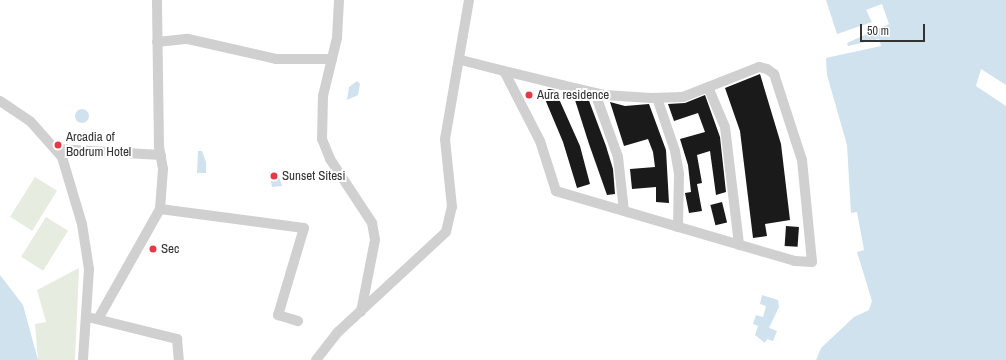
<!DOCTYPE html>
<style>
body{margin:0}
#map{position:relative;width:1006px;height:360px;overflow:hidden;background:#fff;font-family:"Archivo Narrow",sans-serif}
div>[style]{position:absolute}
.green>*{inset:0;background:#e6ecdf;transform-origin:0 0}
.water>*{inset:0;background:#cfe2ee}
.round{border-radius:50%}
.pier>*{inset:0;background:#fff}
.building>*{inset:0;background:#1a1a1a;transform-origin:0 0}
.street>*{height:10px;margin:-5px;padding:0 5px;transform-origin:5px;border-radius:5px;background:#d0d0d0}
.dots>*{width:11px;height:11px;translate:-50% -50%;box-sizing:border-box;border:2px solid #fff;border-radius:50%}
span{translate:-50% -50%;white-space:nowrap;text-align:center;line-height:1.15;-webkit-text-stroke:4px #fff;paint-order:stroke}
.poi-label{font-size:13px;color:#333}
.left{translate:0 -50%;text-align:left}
.scale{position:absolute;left:860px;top:24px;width:65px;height:18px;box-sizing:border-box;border:2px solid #333;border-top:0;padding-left:5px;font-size:12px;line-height:14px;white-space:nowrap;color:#333;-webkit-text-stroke:3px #fff;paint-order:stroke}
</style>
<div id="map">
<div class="green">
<div style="left:35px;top:177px;width:26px;height:47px;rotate:32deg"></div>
<div style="left:46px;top:217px;width:26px;height:47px;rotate:32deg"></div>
<div style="clip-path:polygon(79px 268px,75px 360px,38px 360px,35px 324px,46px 322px,37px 290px)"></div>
</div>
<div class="water">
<div style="clip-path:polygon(826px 0,1006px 0,1006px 360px,816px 360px,821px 348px,854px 317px,869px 310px,872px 301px,857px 252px,864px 250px,857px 212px,851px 213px,847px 145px,827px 75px,826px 58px,881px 46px,879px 39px,848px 46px,847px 43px,889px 24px,882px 4px,866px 10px,872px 22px,837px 34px)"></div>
<div style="clip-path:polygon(357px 81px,360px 84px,358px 95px,347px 100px,349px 87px)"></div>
<div class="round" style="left:75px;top:109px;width:14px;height:14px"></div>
<div style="clip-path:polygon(198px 151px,202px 151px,206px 162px,206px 173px,197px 173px)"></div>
<div style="clip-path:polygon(277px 171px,282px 186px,272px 187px,269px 172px)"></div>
<div style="clip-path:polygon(0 275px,23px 305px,38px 360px,0 360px)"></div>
<div style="clip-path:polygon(762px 295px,778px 300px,779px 307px,769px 328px,777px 331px,773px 341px,767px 339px,765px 343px,755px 335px,758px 326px,753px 324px,756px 315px,763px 317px,766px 306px,760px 304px)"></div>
</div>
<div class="pier">
<div style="clip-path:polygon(981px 69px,1006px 85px,1006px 106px,976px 86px)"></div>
</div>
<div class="building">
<div style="clip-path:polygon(760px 74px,781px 144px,790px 220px,765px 224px,767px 236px,753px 238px,740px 131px,725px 88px)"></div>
<div style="clip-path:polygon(549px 89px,555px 90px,580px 146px,590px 184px,577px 188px,563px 142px,542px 92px)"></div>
<div style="clip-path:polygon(705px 95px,720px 137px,726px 192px,716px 195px,710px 151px,697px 155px,702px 183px,697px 184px,702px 211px,689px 213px,685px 193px,691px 192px,688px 165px,680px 139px,705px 132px,698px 113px,674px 121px,668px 104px,685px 103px)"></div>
<div style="clip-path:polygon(584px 97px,588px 98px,606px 146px,613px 169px,615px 194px,607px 195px,589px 144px,575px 100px)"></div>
<div style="clip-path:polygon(610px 102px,625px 106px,649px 104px,666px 150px,669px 203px,656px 202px,656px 187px,632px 189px,630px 169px,655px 167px,653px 152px,648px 139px,624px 146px)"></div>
<div style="left:722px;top:202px;width:21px;height:12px;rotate:76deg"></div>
<div style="left:786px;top:226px;width:13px;height:20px;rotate:4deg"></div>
</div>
<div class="street">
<div style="left:339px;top:0;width:38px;rotate:93deg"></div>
<div style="left:337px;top:38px;width:60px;rotate:103.6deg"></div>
<div style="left:323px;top:96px;width:43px;rotate:91.3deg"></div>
<div style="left:322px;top:139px;width:22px;rotate:68deg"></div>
<div style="left:330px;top:159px;width:77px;rotate:56.7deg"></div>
<div style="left:372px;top:223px;width:17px;rotate:80deg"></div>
<div style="left:375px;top:240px;width:73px;rotate:101deg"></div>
<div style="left:157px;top:42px;width:31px;rotate:-6deg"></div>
<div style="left:188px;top:39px;width:90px;rotate:12.8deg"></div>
<div style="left:276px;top:59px;width:56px"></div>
<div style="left:461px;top:60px;width:44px;rotate:14.3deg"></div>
<div style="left:504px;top:71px;width:60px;rotate:13.6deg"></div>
<div style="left:562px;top:85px;width:43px;rotate:13.4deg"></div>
<div style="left:604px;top:95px;width:47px;rotate:3.7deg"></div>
<div style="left:651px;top:98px;width:32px;rotate:-2deg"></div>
<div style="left:683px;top:97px;width:82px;rotate:-21.5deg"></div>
<div style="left:759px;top:67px;width:8px;rotate:14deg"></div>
<div style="left:767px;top:69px;width:9px;rotate:36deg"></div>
<div style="left:774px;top:74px;width:90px;rotate:72deg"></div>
<div style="left:802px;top:160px;width:102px;rotate:84.4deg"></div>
<div style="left:812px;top:262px;width:17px;rotate:-177deg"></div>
<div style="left:795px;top:261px;width:249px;rotate:-163.7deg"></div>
<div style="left:556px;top:191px;width:52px;rotate:-107.7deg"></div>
<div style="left:540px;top:141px;width:79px;rotate:-117.2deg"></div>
<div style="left:708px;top:87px;width:43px;rotate:67deg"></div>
<div style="left:725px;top:127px;width:119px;rotate:83.2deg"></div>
<div style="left:595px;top:93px;width:68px;rotate:70.2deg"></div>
<div style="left:618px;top:157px;width:54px;rotate:83.7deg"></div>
<div style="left:657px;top:98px;width:56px;rotate:71.2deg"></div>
<div style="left:675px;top:151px;width:23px;rotate:80deg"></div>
<div style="left:679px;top:174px;width:53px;rotate:91.1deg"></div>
<div style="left:0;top:101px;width:37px;rotate:34deg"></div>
<div style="left:31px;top:122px;width:47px;rotate:48.5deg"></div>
<div style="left:62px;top:157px;width:70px;rotate:73.4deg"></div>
<div style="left:82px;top:224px;width:46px;rotate:81.2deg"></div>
<div style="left:89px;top:269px;width:91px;rotate:93.8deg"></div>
<div style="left:56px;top:149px;width:105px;rotate:3.3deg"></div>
<div style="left:160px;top:209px;width:145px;rotate:7.5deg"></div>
<div style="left:304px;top:228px;width:91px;rotate:106.6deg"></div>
<div style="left:278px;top:315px;width:21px;rotate:17deg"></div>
<div style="left:92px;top:318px;width:88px;rotate:13.9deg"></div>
<div style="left:177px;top:339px;width:21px;rotate:85deg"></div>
<div style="left:98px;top:319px;width:126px;rotate:-60.6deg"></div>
<div style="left:160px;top:209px;width:40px;rotate:-85.7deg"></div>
<div style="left:163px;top:169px;width:22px;rotate:-100deg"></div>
<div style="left:159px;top:147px;width:147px;rotate:-90.8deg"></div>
<div style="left:316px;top:360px;width:36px;rotate:-52deg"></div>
<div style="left:338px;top:332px;width:147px;rotate:-42.8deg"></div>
<div style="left:446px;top:232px;width:26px;rotate:-77deg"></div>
<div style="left:452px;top:207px;width:68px;rotate:-95.9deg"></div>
<div style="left:445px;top:139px;width:141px;rotate:-80.2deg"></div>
</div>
<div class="dots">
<div style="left:529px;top:95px;background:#e63946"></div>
<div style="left:58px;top:145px;background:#e63946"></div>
<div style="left:274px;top:176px;background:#e63946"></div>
<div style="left:153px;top:249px;background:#e63946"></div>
</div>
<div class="poi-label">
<span class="left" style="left:537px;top:95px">Aura residence</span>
<span class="left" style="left:66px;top:145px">Arcadia of<br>Bodrum Hotel</span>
<span class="left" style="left:282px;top:176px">Sunset Sitesi</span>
<span class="left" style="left:161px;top:249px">Sec</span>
</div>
<div class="scale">50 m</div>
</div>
